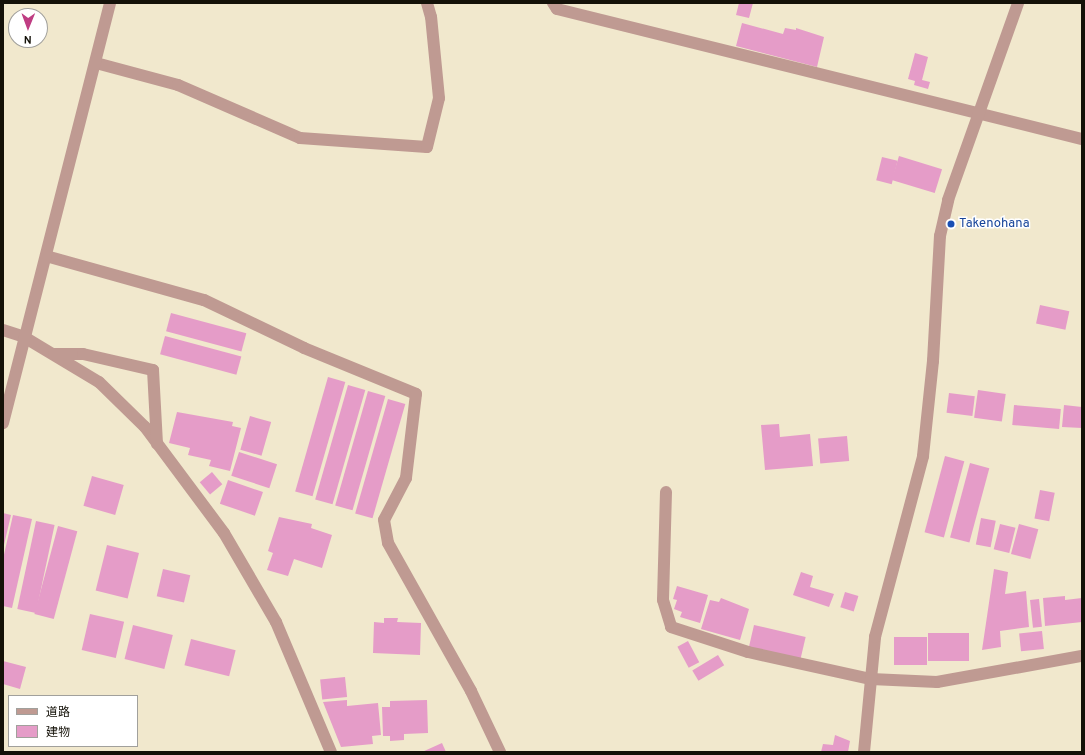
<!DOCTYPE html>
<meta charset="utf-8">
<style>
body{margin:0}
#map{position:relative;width:1085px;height:755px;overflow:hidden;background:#f1e8cd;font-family:Overpass,"Noto Sans JP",sans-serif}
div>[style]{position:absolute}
.building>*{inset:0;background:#e59cc8;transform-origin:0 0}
.minor>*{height:12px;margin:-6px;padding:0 6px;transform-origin:6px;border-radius:6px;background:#bf9a92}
.dots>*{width:11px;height:11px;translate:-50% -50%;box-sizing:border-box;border:2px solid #fff;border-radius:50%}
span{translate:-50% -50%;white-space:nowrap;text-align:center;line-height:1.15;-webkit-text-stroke:3px #fff;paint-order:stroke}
.transit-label{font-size:13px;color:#164399}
.left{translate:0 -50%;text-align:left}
.frame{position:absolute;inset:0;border:4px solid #141108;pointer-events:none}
.legend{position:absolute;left:8px;top:695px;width:130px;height:52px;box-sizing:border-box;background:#fff;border:1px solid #a1a09c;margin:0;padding:5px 7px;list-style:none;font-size:12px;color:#141108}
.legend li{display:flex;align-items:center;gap:8px;height:20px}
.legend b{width:20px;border:1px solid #a1a09c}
.north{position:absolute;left:8px;top:8px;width:40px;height:40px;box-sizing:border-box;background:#fff;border:1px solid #a1a09c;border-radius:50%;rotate:181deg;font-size:11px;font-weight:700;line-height:16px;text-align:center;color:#141108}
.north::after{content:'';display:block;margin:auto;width:14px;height:18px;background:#bf3d83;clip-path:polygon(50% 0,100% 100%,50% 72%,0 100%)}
</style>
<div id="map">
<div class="building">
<div style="clip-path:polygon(739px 3px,753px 3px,749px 18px,736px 15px)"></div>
<div style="clip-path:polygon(742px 23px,783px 34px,785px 28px,796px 30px,796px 28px,824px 37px,817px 67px,736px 46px)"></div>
<div style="clip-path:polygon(915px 53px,928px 57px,922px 80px,930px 82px,928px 89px,914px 85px,915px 81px,908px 79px)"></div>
<div style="left:899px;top:156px;width:45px;height:25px;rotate:17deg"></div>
<div style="left:882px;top:157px;width:16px;height:24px;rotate:14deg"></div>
<div style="left:1040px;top:305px;width:30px;height:19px;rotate:12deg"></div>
<div style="left:171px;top:313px;width:78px;height:19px;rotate:15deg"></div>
<div style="left:165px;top:336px;width:79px;height:19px;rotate:15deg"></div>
<div style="left:328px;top:377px;width:18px;height:119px;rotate:16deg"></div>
<div style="left:348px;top:385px;width:18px;height:119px;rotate:16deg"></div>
<div style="left:978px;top:390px;width:28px;height:28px;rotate:8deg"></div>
<div style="left:368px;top:391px;width:18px;height:119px;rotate:16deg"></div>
<div style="left:949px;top:393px;width:26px;height:20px;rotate:7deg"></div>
<div style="left:388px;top:399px;width:18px;height:119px;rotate:16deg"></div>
<div style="left:1014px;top:405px;width:47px;height:20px;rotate:5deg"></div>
<div style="clip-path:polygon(1064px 405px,1082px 407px,1082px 428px,1062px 427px)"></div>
<div style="clip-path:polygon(177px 412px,233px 422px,232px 426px,241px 428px,230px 471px,209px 466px,211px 460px,188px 455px,190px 448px,169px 443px)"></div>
<div style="left:250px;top:416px;width:22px;height:35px;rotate:16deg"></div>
<div style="clip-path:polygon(779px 424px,780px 437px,810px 434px,813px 466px,765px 470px,761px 425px)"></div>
<div style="left:847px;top:436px;width:25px;height:29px;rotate:85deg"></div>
<div style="left:239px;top:452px;width:40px;height:25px;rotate:18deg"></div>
<div style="left:945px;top:456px;width:20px;height:79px;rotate:15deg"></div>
<div style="left:970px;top:463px;width:20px;height:77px;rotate:15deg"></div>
<div style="left:212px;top:472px;width:16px;height:16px;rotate:50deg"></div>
<div style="left:92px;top:476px;width:33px;height:31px;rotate:16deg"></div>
<div style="left:228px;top:480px;width:37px;height:25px;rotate:19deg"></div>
<div style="left:1040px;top:490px;width:15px;height:29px;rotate:11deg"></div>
<div style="clip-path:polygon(3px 513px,11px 515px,4px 545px,3px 545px)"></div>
<div style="clip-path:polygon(13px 515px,32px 519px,12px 608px,3px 606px,3px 559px)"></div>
<div style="clip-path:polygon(279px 517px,312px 524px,311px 528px,332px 535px,322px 568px,294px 559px,288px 576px,267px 570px,273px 553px,268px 551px)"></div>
<div style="left:981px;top:518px;width:15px;height:27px;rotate:11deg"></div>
<div style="left:36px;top:521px;width:19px;height:90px;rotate:12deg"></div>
<div style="left:1000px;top:524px;width:16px;height:26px;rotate:14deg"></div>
<div style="left:1019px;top:524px;width:20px;height:31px;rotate:15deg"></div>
<div style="left:58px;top:526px;width:20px;height:91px;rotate:15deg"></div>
<div style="left:107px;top:545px;width:33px;height:47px;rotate:14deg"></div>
<div style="left:163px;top:569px;width:28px;height:28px;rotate:13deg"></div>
<div style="clip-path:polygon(994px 569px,1008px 572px,1005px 594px,1026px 591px,1029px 627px,1000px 631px,1001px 647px,982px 650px)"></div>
<div style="clip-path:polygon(801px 572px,813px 576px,810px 587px,834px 594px,829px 607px,793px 595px)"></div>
<div style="clip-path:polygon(677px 586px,708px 595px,700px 623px,680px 617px,682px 612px,674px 609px,677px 600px,673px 599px)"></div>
<div style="left:845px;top:592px;width:14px;height:16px;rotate:17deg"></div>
<div style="clip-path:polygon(1065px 596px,1065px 600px,1082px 598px,1082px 622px,1045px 626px,1043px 598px)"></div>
<div style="clip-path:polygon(721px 598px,749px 609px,740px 640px,701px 629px,710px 600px,719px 602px)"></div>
<div style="left:1039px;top:599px;width:28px;height:9px;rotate:84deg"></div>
<div style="left:90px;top:614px;width:35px;height:37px;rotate:13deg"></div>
<div style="clip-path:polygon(384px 618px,398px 618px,397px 622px,421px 623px,420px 655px,373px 653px,374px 622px,384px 623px)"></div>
<div style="left:133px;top:625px;width:41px;height:35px;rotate:14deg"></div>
<div style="left:754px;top:625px;width:53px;height:23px;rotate:13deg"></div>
<div style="left:1042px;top:631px;width:18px;height:23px;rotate:84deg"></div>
<div style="left:928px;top:633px;width:41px;height:28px"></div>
<div style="left:894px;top:637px;width:33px;height:28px"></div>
<div style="left:191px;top:639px;width:46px;height:27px;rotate:14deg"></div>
<div style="left:688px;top:641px;width:24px;height:12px;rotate:62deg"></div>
<div style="left:718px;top:655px;width:12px;height:30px;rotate:59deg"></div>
<div style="clip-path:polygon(3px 661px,26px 667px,20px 689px,3px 684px)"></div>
<div style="left:345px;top:677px;width:20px;height:25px;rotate:84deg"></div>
<div style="clip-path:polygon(347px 700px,347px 706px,378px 703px,381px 735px,372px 736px,373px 744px,341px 747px,323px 702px)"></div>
<div style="clip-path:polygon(427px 700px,428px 733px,404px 734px,404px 740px,390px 741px,390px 736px,383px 736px,382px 707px,390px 707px,390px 701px)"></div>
<div style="clip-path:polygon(835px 735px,850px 741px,848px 752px,821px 752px,823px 744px,833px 745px)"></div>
<div style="clip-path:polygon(442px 743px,446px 752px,422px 752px)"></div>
</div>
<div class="minor">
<div style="left:553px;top:3px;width:7px;rotate:56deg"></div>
<div style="left:557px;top:9px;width:541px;rotate:13.91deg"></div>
<div style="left:96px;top:63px;width:85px;rotate:15deg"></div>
<div style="left:178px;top:85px;width:133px;rotate:23.5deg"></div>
<div style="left:300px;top:138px;width:127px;rotate:4.1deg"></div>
<div style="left:427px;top:147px;width:50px;rotate:-76.2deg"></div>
<div style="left:439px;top:98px;width:81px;rotate:-95.6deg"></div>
<div style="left:431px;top:17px;width:15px;rotate:-106deg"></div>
<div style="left:46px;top:256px;width:164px;rotate:15.6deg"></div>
<div style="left:204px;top:300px;width:111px;rotate:25.6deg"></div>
<div style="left:304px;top:348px;width:121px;rotate:22.3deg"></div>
<div style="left:416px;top:394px;width:85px;rotate:96.8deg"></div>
<div style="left:406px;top:478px;width:47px;rotate:117.6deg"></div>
<div style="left:384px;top:520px;width:23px;rotate:80deg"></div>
<div style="left:388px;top:543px;width:170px;rotate:60.7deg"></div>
<div style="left:471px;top:691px;width:68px;rotate:64.6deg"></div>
<div style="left:3px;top:330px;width:22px;rotate:18deg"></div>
<div style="left:24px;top:337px;width:87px;rotate:31deg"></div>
<div style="left:99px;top:382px;width:64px;rotate:44.4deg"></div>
<div style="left:145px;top:427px;width:132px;rotate:53.3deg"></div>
<div style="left:224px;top:533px;width:103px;rotate:59.7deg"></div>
<div style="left:276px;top:622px;width:141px;rotate:67.1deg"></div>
<div style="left:54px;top:354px;width:29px"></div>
<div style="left:83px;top:354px;width:72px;rotate:12.9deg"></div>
<div style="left:153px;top:370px;width:74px;rotate:86.9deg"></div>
<div style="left:3px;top:423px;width:433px;rotate:-75.7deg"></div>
<div style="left:666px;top:492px;width:108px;rotate:91.6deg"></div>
<div style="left:663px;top:600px;width:28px;rotate:73deg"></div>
<div style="left:671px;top:627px;width:81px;rotate:18deg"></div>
<div style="left:748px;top:652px;width:126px;rotate:12.4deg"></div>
<div style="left:871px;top:679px;width:66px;rotate:2.6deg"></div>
<div style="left:937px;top:682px;width:147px;rotate:-10.2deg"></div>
<div style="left:864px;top:752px;width:116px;rotate:-84.5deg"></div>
<div style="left:875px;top:637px;width:187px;rotate:-75.1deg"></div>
<div style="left:923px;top:456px;width:96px;rotate:-84deg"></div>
<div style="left:933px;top:361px;width:125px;rotate:-86.8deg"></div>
<div style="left:940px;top:236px;width:37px;rotate:-77deg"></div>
<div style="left:948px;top:200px;width:209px;rotate:-70.4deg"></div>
</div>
<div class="dots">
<div style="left:951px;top:224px;background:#1a4fb4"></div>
</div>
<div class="transit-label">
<span class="left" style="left:959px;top:224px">Takenohana</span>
</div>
<div class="frame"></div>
<ul class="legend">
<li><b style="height:5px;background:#bf9a92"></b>道路</li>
<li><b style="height:11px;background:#e59cc8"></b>建物</li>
</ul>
<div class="north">N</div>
</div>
